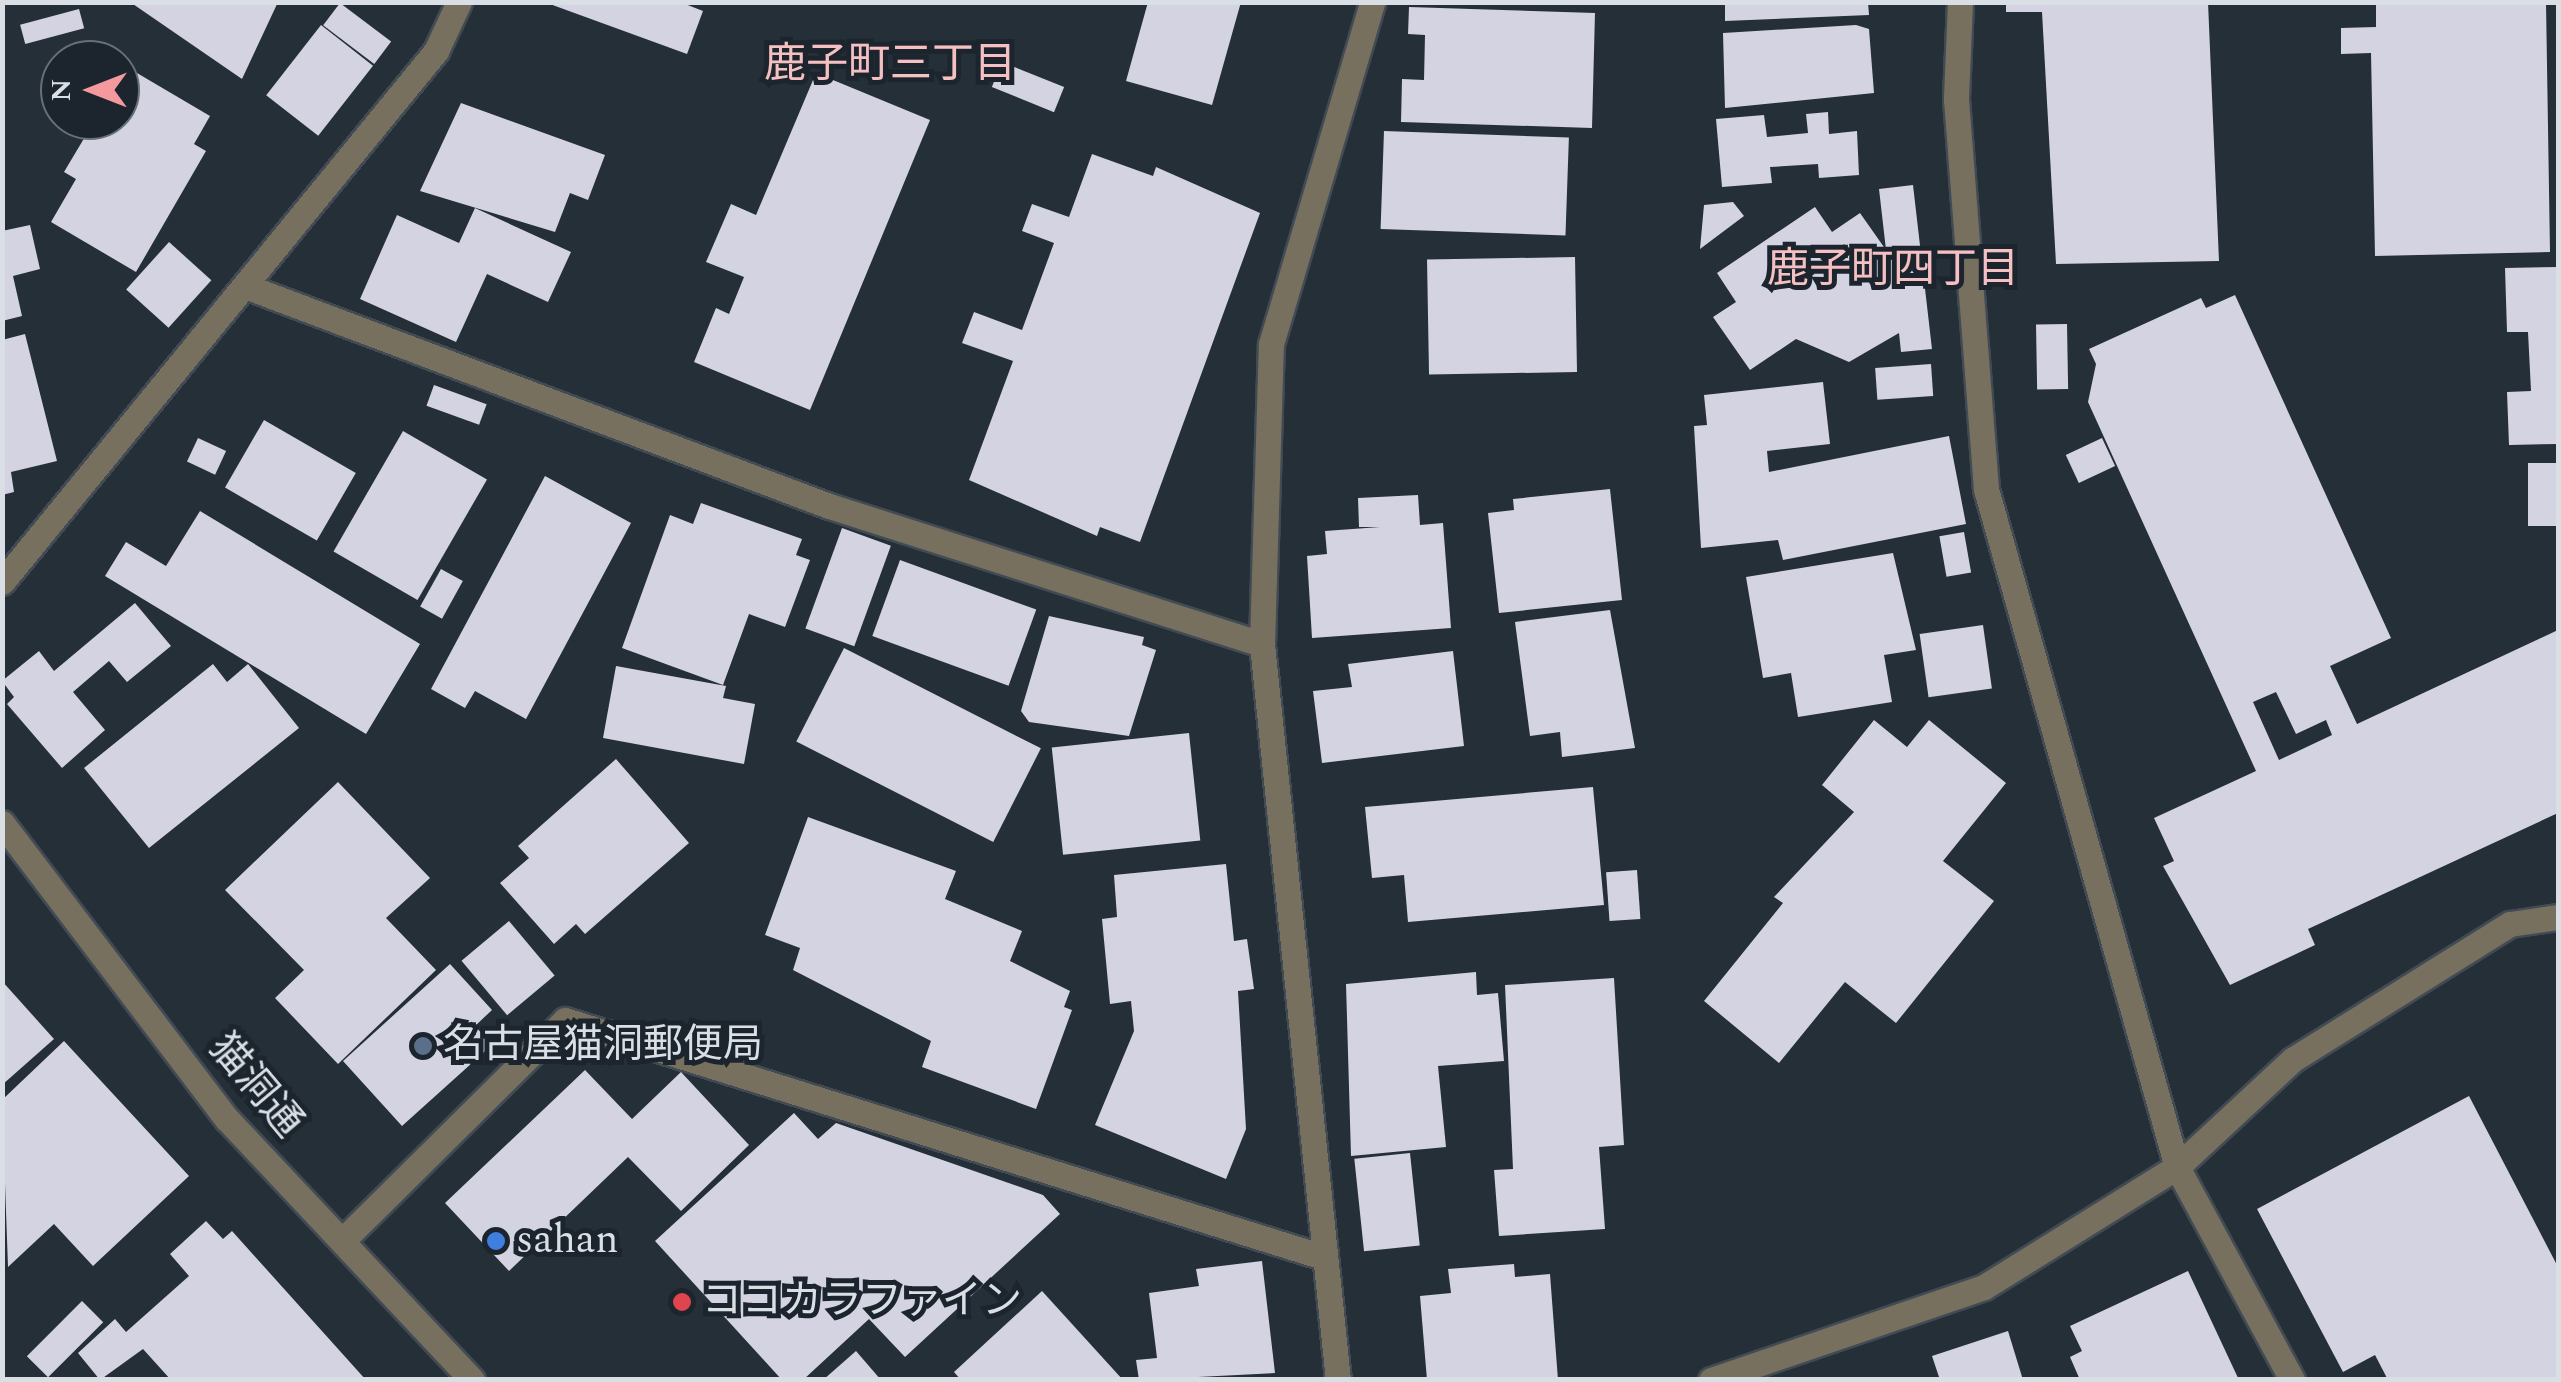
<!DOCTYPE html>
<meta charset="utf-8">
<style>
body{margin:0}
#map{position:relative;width:2561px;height:1382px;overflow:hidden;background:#252f38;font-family:Spectral,"Noto Sans JP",serif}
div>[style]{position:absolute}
.building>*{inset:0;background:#d3d3e2;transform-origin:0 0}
.roads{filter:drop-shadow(2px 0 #424b54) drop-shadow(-2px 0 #424b54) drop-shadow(0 2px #424b54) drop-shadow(0 -2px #424b54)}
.minor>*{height:25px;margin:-12.5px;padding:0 12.5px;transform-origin:12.5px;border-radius:12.5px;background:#78705f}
.dots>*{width:28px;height:28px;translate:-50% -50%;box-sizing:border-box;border:5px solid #1c252e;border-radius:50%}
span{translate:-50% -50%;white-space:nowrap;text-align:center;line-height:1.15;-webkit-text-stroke:10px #1c252e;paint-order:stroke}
.poi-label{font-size:40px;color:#d9dfe5}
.left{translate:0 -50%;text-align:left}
.street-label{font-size:40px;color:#d9dfe5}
.neighbourhood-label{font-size:42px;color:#f4c0c2}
.frame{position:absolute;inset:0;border:5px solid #d9dfe5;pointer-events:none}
.north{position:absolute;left:40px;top:40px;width:100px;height:100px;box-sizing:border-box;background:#1c252e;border:2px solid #686f77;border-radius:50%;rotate:270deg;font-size:28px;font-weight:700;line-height:40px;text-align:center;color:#d9dfe5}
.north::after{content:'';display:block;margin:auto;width:35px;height:45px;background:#f49a9f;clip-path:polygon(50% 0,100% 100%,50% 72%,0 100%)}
</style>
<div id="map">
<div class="building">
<div style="clip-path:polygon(130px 2px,278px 2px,242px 79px)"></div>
<div style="clip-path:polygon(680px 2px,703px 11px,687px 54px,547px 3px)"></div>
<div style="clip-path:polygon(1148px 2px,1241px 2px,1212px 105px,1126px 81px)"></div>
<div style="clip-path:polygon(1725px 2px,1868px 2px,1869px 15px,1725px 21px)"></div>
<div style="clip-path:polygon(2006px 2px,2208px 2px,2219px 261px,2056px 264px,2042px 12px,2006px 12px)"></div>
<div style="clip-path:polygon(2376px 2px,2546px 2px,2550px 252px,2375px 256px,2371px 53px,2341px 54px,2341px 28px,2376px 27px)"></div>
<div style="left:340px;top:3px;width:64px;height:28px;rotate:37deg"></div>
<div style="clip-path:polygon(1409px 7px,1595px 13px,1592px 128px,1401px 122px,1402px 79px,1424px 80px,1425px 35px,1408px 34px)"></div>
<div style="left:79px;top:9px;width:20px;height:61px;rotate:75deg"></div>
<div style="left:321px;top:25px;width:66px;height:89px;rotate:38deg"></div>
<div style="clip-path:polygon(1856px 25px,1869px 29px,1874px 93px,1725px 108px,1723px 33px)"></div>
<div style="left:1002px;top:62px;width:67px;height:27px;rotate:22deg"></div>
<div style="clip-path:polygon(120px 63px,210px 116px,194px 144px,206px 151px,136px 272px,51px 222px,76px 179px,64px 172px,95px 120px,120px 120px)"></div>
<div style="clip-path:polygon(816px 73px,930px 120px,810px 410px,694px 362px,716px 308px,729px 314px,744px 277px,706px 262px,731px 204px,756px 215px)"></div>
<div style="clip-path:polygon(461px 103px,605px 155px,588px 200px,570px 193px,555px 232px,420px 191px)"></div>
<div style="clip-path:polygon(1828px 112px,1829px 134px,1857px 131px,1859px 175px,1819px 178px,1818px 164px,1770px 167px,1772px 183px,1722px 187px,1716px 119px,1764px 115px,1767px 137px,1808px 133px,1806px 114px)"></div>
<div style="left:1384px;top:131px;width:185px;height:98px;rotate:2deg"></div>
<div style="clip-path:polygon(1092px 154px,1153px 176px,1156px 167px,1260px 213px,1140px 542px,1100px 527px,1097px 536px,969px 480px,1013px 361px,962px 343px,974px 312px,1022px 330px,1054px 243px,1022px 231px,1032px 204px,1069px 217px)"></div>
<div style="clip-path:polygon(1913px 185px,1932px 349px,1901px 352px,1899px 333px,1849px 362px,1796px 339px,1750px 370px,1713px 317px,1736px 302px,1717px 273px,1815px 207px,1832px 232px,1860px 213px,1886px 250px,1879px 189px)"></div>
<div style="clip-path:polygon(1733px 202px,1744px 216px,1700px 249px,1704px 205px)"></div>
<div style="clip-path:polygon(475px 208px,571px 252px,548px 302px,487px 274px,456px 342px,360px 299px,397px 215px,459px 243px)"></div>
<div style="clip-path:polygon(30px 225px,40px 269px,13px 276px,22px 316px,2px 321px,2px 231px)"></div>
<div style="left:169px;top:242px;width:57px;height:64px;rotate:42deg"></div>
<div style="left:1575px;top:257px;width:115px;height:148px;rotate:89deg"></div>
<div style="clip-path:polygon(2558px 267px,2558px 444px,2509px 445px,2507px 392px,2531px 391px,2528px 332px,2507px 332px,2505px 268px)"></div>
<div style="clip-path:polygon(evenodd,2235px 295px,2391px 638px,2330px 666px,2357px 724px,2558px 630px,2558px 813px,2308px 929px,2315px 945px,2230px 985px,2163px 866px,2174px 861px,2154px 818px,2256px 771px,2088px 402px,2096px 364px,2089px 349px,2201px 298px,2206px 308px,2235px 295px,2276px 692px,2296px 734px,2326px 720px,2332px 735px,2279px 760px,2253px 702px,2276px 692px)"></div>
<div style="left:2067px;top:324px;width:65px;height:31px;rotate:89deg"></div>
<div style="clip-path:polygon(25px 334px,57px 461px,11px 472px,14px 492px,2px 495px,2px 340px)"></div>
<div style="left:1931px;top:364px;width:32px;height:56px;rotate:86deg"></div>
<div style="clip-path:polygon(1823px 382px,1830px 444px,1767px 451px,1769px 472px,1949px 436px,1966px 524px,1783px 560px,1778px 540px,1701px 548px,1694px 426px,1707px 425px,1704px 395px)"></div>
<div style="left:434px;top:385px;width:56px;height:22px;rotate:20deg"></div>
<div style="left:264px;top:420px;width:106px;height:78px;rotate:30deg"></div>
<div style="left:403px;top:431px;width:97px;height:139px;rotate:30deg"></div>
<div style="left:198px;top:438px;width:31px;height:26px;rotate:25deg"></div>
<div style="left:2102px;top:438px;width:31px;height:40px;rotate:65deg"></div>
<div style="left:2558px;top:463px;width:63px;height:30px;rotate:90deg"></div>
<div style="clip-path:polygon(545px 476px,631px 523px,526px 719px,475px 691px,465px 708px,431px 689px)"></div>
<div style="clip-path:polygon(1610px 489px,1622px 600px,1499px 613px,1488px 513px,1514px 510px,1513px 499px)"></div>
<div style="clip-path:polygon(1418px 495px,1420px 525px,1443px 523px,1451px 628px,1312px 638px,1307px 556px,1327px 554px,1325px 531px,1380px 527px,1359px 527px,1358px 498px)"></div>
<div style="clip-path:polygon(701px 503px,802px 539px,796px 555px,810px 560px,785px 627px,749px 614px,723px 685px,622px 648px,670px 515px,693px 524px)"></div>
<div style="clip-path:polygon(200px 511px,420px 644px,366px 734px,105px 576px,126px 542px,166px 566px)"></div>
<div style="left:842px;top:528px;width:52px;height:107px;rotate:20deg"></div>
<div style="left:1964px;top:532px;width:41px;height:25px;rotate:80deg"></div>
<div style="clip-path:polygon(1893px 553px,1916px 650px,1884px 655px,1892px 702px,1798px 717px,1791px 673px,1763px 678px,1746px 577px)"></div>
<div style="left:900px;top:560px;width:145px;height:81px;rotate:20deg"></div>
<div style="left:441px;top:569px;width:25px;height:43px;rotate:29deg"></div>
<div style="clip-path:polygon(135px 603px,171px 646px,127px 682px,109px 661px,73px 692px,105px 730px,62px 768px,7px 704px,14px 697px,2px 681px,39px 651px,54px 671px)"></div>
<div style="clip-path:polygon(1610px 610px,1635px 748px,1562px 757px,1560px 732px,1530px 736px,1515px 622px)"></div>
<div style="clip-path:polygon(1049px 616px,1144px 637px,1142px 645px,1156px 650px,1129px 736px,1029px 722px,1021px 711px)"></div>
<div style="left:1983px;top:625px;width:64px;height:64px;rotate:82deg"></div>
<div style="left:844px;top:648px;width:221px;height:105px;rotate:27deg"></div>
<div style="clip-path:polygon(1453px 651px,1464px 746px,1322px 763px,1313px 691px,1352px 687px,1348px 664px)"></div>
<div style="clip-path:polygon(213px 664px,227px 682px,248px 664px,299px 728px,149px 848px,84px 768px)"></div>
<div style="clip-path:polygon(616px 666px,726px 686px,723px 698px,755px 704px,744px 764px,603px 738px)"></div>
<div style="clip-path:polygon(1874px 720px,1907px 747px,1929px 720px,2006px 783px,1943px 861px,1994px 901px,1896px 1023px,1845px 982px,1779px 1063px,1704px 1001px,1783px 903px,1774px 897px,1854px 812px,1822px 785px)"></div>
<div style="left:1189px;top:733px;width:108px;height:138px;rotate:84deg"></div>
<div style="clip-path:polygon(616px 759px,689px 843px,585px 934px,576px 924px,554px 944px,500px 883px,529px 858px,518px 846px)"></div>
<div style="clip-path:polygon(338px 782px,430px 878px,386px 918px,436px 970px,338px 1064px,275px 998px,304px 970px,225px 890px)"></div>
<div style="clip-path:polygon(1593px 787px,1604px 905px,1408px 922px,1404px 875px,1372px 878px,1365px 807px)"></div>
<div style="clip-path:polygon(808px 817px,956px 871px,945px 899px,1022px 931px,1010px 961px,1070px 991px,1064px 1007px,1072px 1010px,1036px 1109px,922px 1067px,931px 1041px,793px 970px,800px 948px,765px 935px)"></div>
<div style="clip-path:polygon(1226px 864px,1234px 941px,1247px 939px,1254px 989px,1238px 991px,1246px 1129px,1226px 1179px,1095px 1125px,1134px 1031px,1131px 1001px,1110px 1004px,1102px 919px,1117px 917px,1114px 875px)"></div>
<div style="left:1637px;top:870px;width:49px;height:31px;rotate:86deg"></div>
<div style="left:509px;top:921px;width:71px;height:62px;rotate:50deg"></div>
<div style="clip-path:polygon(450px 964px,492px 1010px,475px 1026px,492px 1045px,402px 1126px,343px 1061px)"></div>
<div style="clip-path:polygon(1476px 972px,1477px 995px,1498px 993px,1504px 1061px,1438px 1066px,1446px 1147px,1351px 1156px,1346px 984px)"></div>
<div style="clip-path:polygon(1614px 978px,1624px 1145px,1599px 1147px,1605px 1229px,1499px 1236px,1494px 1170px,1513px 1169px,1505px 985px)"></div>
<div style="clip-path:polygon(2px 981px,54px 1039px,2px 1085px)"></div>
<div style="clip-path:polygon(64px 1041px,189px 1176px,93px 1266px,54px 1224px,8px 1267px,2px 1100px)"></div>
<div style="clip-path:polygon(585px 1070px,632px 1119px,681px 1072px,749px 1145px,681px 1211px,628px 1157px,509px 1271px,445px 1203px)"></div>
<div style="clip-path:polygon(2469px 1096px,2558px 1267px,2558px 1380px,2388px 1380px,2375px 1355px,2343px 1372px,2257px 1209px)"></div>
<div style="clip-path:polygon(794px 1113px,818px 1139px,836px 1123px,1043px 1195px,1060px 1214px,905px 1357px,869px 1319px,803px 1380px,782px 1380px,655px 1241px)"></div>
<div style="left:1410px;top:1153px;width:93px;height:56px;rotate:84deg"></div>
<div style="clip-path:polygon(206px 1221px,223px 1239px,232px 1231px,366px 1380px,171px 1380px,143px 1349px,100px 1380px,78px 1353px,115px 1319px,126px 1332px,189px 1276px,170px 1254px)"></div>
<div style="clip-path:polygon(1262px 1261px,1275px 1373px,1139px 1380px,1136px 1360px,1157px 1358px,1149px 1293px,1199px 1286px,1196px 1269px)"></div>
<div style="clip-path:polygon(1514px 1264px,1515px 1277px,1550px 1274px,1558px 1380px,1427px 1380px,1420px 1296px,1451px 1293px,1448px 1269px)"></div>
<div style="clip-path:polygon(2188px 1271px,2239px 1380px,2080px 1380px,2070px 1357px,2082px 1351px,2070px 1326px)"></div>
<div style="clip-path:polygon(1042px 1291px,1123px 1380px,961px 1380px,954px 1372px)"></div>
<div style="left:82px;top:1301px;width:30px;height:78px;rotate:45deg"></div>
<div style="clip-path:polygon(2008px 1331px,2023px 1380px,1940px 1380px,1932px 1356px)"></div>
<div style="clip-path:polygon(856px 1351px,881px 1380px,823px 1380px)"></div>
</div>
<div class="roads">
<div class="minor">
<div style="left:1960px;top:2px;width:97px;rotate:92.4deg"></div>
<div style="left:1956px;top:99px;width:391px;rotate:85.6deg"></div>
<div style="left:1986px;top:489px;width:704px;rotate:74.27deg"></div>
<div style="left:2177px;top:1167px;width:242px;rotate:61.6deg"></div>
<div style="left:245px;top:286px;width:624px;rotate:20.64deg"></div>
<div style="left:829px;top:506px;width:454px;rotate:17.7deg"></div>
<div style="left:2px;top:582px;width:686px;rotate:-50.74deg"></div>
<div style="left:436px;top:51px;width:54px;rotate:-64.9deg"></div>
<div style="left:2px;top:823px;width:372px;rotate:52.8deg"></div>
<div style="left:227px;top:1119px;width:358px;rotate:46.8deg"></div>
<div style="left:344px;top:1239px;width:311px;rotate:-44.7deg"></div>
<div style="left:565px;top:1020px;width:794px;rotate:17.36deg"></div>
<div style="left:1338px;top:1380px;width:740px;rotate:-95.9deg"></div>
<div style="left:1262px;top:644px;width:300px;rotate:-88.3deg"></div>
<div style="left:1271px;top:344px;width:357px;rotate:-73.5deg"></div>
<div style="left:1711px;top:1380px;width:288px;rotate:-18.8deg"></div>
<div style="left:1984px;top:1287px;width:227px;rotate:-31.9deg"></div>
<div style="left:2177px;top:1167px;width:157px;rotate:-42.9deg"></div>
<div style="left:2292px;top:1060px;width:257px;rotate:-32deg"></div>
<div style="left:2510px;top:924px;width:49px;rotate:-8.3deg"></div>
</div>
</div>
<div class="dots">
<div style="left:423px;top:1046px;background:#5c6f8a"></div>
<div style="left:496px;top:1241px;background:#3f7fe0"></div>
<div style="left:682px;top:1302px;background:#e0444e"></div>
</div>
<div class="poi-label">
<span class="left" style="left:443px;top:1046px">名古屋猫洞郵便局</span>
<span class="left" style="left:516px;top:1241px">sahan</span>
<span class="left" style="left:702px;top:1302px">ココカラファイン</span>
</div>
<div class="street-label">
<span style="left:255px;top:1086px;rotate:50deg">猫洞通</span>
</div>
<div class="neighbourhood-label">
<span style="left:890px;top:65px">鹿子町三丁目</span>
<span style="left:1893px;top:270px">鹿子町四丁目</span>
</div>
<div class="frame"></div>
<div class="north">N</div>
</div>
